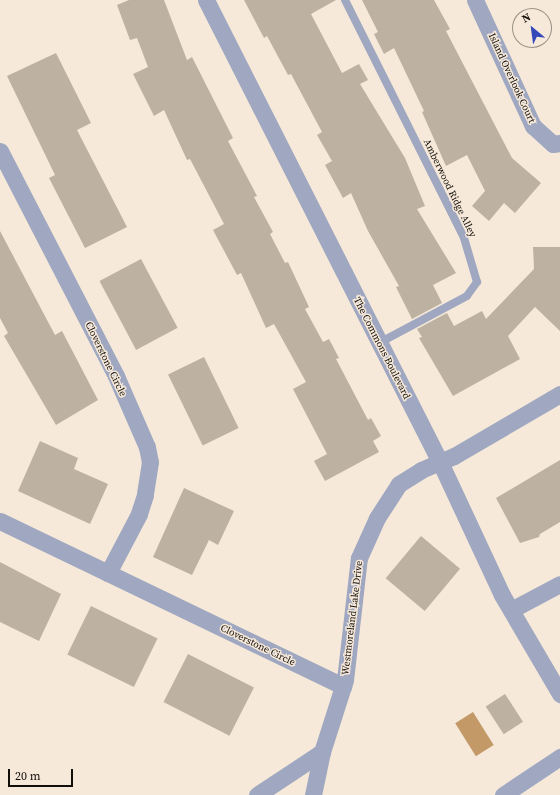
<!DOCTYPE html>
<style>
body{margin:0}
#map{position:relative;width:560px;height:795px;overflow:hidden;background:#f6e9da;font-family:"Source Serif 4",serif}
div>[style]{position:absolute}
.water>*{inset:0;background:#c29967;transform-origin:0 0}
.building>*{inset:0;background:#bdb1a2;transform-origin:0 0}
.service>*{height:8px;margin:-4px;padding:0 4px;transform-origin:4px;border-radius:4px;background:#9fa8c0}
.minor>*{height:17px;margin:-8.5px;padding:0 8.5px;transform-origin:8.5px;border-radius:8.5px;background:#9fa8c0}
span{translate:-50% -50%;white-space:nowrap;text-align:center;line-height:1.15;-webkit-text-stroke:3px #f6e9da;paint-order:stroke}
.street-label{font-size:10px;color:#110d08}
.north{position:absolute;left:512px;top:8px;width:40px;height:40px;box-sizing:border-box;background:#f6e9da;border:1px solid #9a9186;border-radius:50%;rotate:331deg;font-size:11px;font-weight:700;line-height:16px;text-align:center;color:#110d08}
.north::after{content:'';display:block;margin:auto;width:14px;height:18px;background:#3548ba;clip-path:polygon(50% 0,100% 100%,50% 72%,0 100%)}
.scale{position:absolute;left:8px;top:769px;width:65px;height:18px;box-sizing:border-box;border:2px solid #110d08;border-top:0;padding-left:5px;font-size:12px;line-height:14px;white-space:nowrap;color:#110d08;-webkit-text-stroke:3px #f6e9da;paint-order:stroke}
</style>
<div id="map">
<div class="water">
<div style="left:473px;top:712px;width:39px;height:21px;rotate:58deg"></div>
</div>
<div class="building">
<div style="clip-path:polygon(129px 0,164px 0,187px 60px,192px 57px,233px 138px,228px 141px,257px 196px,254px 197px,273px 232px,270px 234px,285px 263px,288px 262px,309px 307px,305px 309px,323px 342px,329px 339px,339px 358px,336px 359px,368px 420px,371px 418px,381px 436px,373px 441px,379px 452px,325px 481px,314px 461px,327px 454px,293px 389px,306px 382px,274px 324px,266px 328px,241px 273px,237px 275px,213px 230px,224px 224px,190px 159px,187px 160px,164px 110px,154px 116px,133px 74px,148px 67px,137px 38px,130px 40px,117px 5px)"></div>
<div style="clip-path:polygon(244px 0,336px 0,311px 14px,342px 73px,359px 64px,368px 80px,360px 84px,405px 158px,425px 206px,417px 209px,456px 273px,433px 285px,442px 303px,412px 319px,396px 287px,399px 286px,368px 231px,351px 193px,343px 198px,325px 165px,332px 161px,317px 135px,322px 132px,291px 74px,288px 75px,267px 36px,264px 38px)"></div>
<div style="clip-path:polygon(362px 0,434px 0,450px 29px,446px 31px,512px 158px,541px 183px,515px 213px,504px 203px,489px 221px,472px 206px,485px 191px,467px 155px,446px 166px,422px 112px,424px 111px,394px 48px,384px 54px,374px 34px,378px 32px)"></div>
<div style="clip-path:polygon(56px 53px,91px 123px,77px 130px,127px 227px,85px 248px,49px 178px,55px 175px,7px 76px)"></div>
<div style="clip-path:polygon(0 231px,55px 335px,62px 331px,98px 400px,56px 425px,4px 336px,8px 333px,0 318px)"></div>
<div style="clip-path:polygon(533px 247px,560px 247px,560px 331px,535px 307px,508px 336px,520px 359px,453px 396px,419px 338px,422px 337px,417px 329px,447px 313px,454px 326px,482px 311px,486px 319px,534px 269px)"></div>
<div style="left:141px;top:259px;width:78px;height:47px;rotate:62deg"></div>
<div style="left:204px;top:357px;width:79px;height:40px;rotate:64deg"></div>
<div style="clip-path:polygon(40px 441px,78px 458px,74px 469px,108px 484px,90px 524px,18px 491px)"></div>
<div style="clip-path:polygon(560px 460px,560px 522px,540px 534px,539px 537px,520px 543px,496px 498px)"></div>
<div style="clip-path:polygon(184px 488px,234px 511px,218px 545px,209px 540px,192px 575px,153px 557px)"></div>
<div style="left:421px;top:536px;width:51px;height:55px;rotate:40deg"></div>
<div style="clip-path:polygon(0 562px,61px 594px,39px 641px,0 622px)"></div>
<div style="left:91px;top:606px;width:74px;height:54px;rotate:26deg"></div>
<div style="left:188px;top:654px;width:74px;height:54px;rotate:27deg"></div>
<div style="left:505px;top:694px;width:33px;height:23px;rotate:57deg"></div>
</div>
<div class="service">
<div style="left:345px;top:0;width:266px;rotate:63.4deg"></div>
<div style="left:464px;top:238px;width:46px;rotate:73.5deg"></div>
<div style="left:477px;top:282px;width:17px;rotate:126deg"></div>
<div style="left:467px;top:296px;width:100px;rotate:151.9deg"></div>
</div>
<div class="minor">
<div style="left:206px;top:0;width:518px;rotate:63.14deg"></div>
<div style="left:440px;top:462px;width:147px;rotate:65deg"></div>
<div style="left:502px;top:595px;width:115px;rotate:59.6deg"></div>
<div style="left:475px;top:0;width:139px;rotate:65.3deg"></div>
<div style="left:533px;top:126px;width:27px;rotate:42deg"></div>
<div style="left:553px;top:144px;width:7px;rotate:-8deg"></div>
<div style="left:0;top:151px;width:253px;rotate:62.7deg"></div>
<div style="left:116px;top:376px;width:77px;rotate:66.4deg"></div>
<div style="left:147px;top:447px;width:15px;rotate:79deg"></div>
<div style="left:150px;top:462px;width:33px;rotate:99deg"></div>
<div style="left:145px;top:495px;width:20px;rotate:108deg"></div>
<div style="left:139px;top:514px;width:67px;rotate:117.7deg"></div>
<div style="left:0;top:521px;width:381px;rotate:25.7deg"></div>
<div style="left:511px;top:610px;width:55px;rotate:-28deg"></div>
<div style="left:257px;top:795px;width:78px;rotate:-33.5deg"></div>
<div style="left:313px;top:795px;width:44px;rotate:-78.2deg"></div>
<div style="left:322px;top:752px;width:76px;rotate:-72.3deg"></div>
<div style="left:345px;top:680px;width:123px;rotate:-83.5deg"></div>
<div style="left:359px;top:558px;width:44px;rotate:-65.8deg"></div>
<div style="left:377px;top:518px;width:40px;rotate:-57.1deg"></div>
<div style="left:399px;top:484px;width:26px;rotate:-32deg"></div>
<div style="left:421px;top:470px;width:36px;rotate:-23deg"></div>
<div style="left:454px;top:456px;width:123px;rotate:-30.3deg"></div>
<div style="left:503px;top:795px;width:69px;rotate:-33.7deg"></div>
</div>
<div class="street-label">
<span style="left:512px;top:78px;rotate:65deg">Island Overlook Court</span>
<span style="left:450px;top:188px;rotate:64deg">Amberwood Ridge Alley</span>
<span style="left:382px;top:348px;rotate:63deg">The Commons Boulevard</span>
<span style="left:106px;top:359px;rotate:64deg">Cloverstone Circle</span>
<span style="left:352px;top:618px;rotate:-83deg">Westmoreland Lake Drive</span>
<span style="left:258px;top:645px;rotate:26deg">Cloverstone Circle</span>
</div>
<div class="north">N</div>
<div class="scale">20 m</div>
</div>
